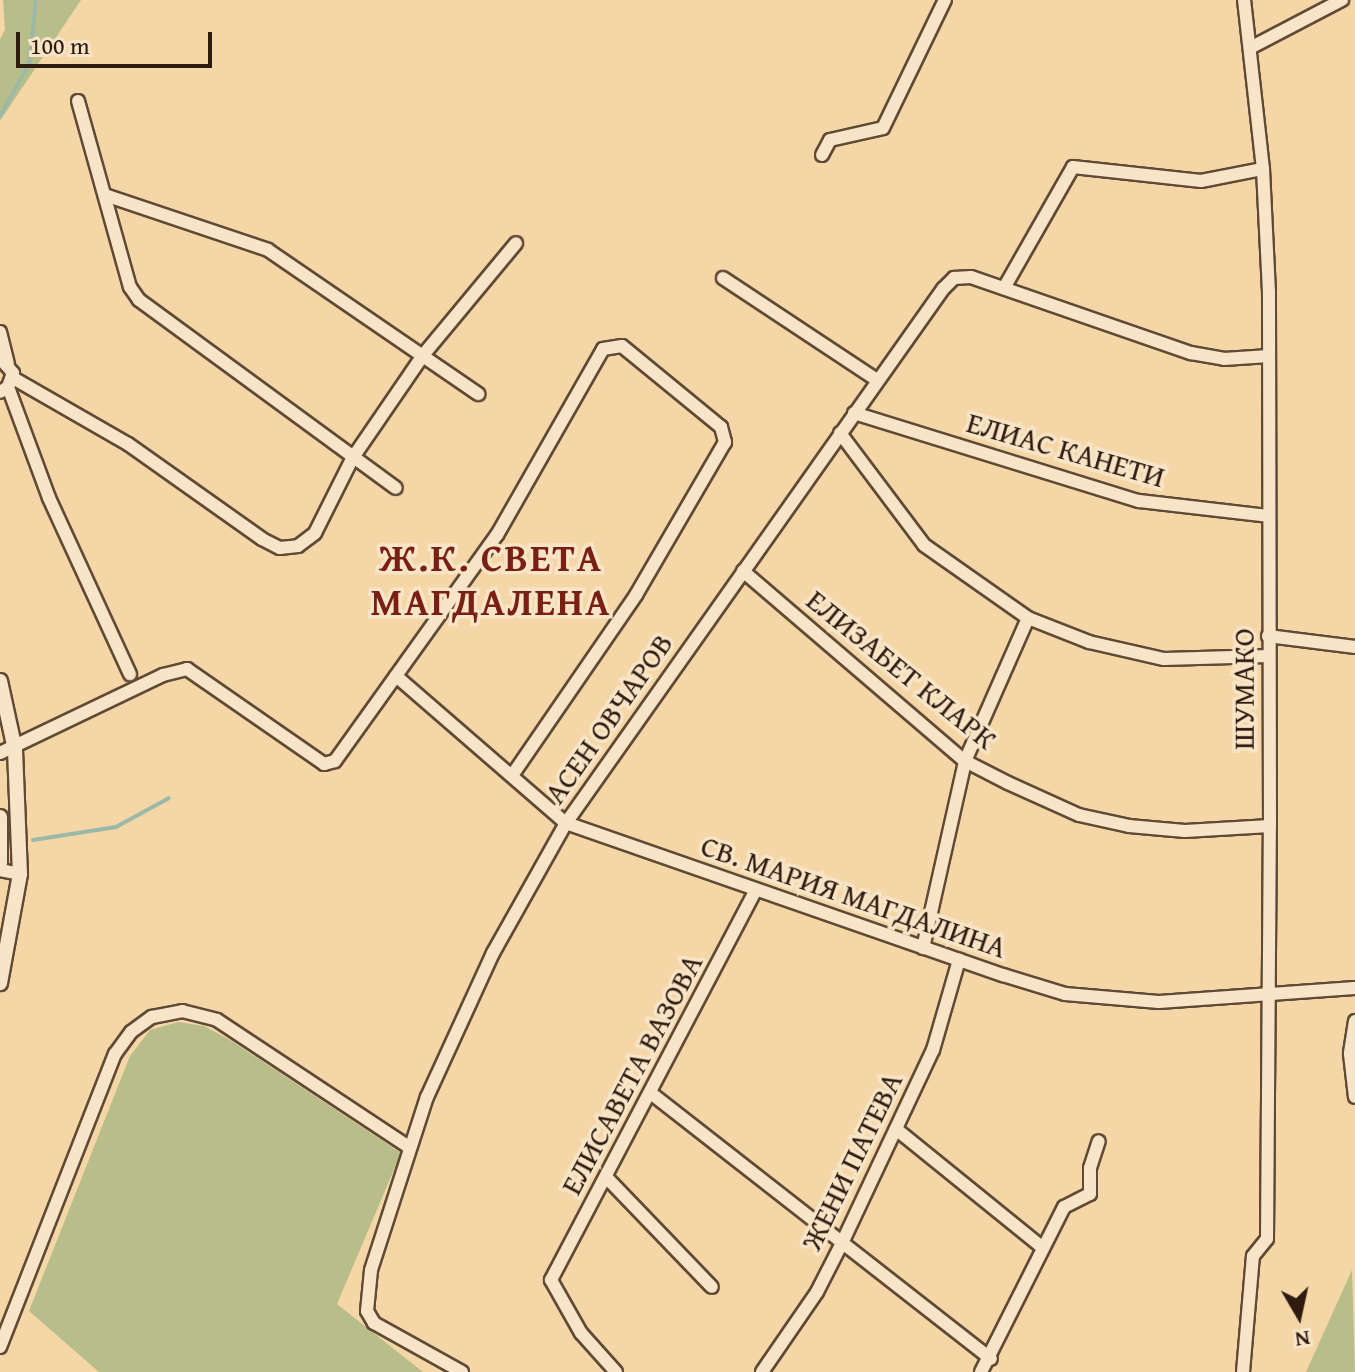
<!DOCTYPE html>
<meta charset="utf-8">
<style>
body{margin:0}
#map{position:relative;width:1355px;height:1372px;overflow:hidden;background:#f4d6a7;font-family:"Gentium Book Plus",serif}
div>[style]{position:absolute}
.green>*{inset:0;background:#b8be8a}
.stream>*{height:4px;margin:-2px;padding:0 2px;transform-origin:2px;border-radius:2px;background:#9cb9a8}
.roads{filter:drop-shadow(2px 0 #604a35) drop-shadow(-2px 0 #604a35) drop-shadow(0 2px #604a35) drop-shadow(0 -2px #604a35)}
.minor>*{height:12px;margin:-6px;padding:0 6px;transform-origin:6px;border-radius:6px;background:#f8e4c6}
.tertiary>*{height:14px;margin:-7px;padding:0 7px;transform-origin:7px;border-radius:7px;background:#f8e4c6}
span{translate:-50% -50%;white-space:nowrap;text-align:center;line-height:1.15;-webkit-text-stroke:7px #f8e4c6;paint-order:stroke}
.street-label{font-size:30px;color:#2e1b0f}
.district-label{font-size:38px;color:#7a1f14;font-weight:700;letter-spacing:2px}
.north{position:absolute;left:1259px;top:1276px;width:80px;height:80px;-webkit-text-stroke:6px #f8e4c6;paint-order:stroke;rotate:171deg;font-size:22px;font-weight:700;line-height:32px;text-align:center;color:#2e1b0f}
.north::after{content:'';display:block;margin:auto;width:28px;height:36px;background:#2e1b0f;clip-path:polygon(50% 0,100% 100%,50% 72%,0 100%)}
.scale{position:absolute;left:16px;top:32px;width:196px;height:36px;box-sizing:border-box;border:4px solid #2e1b0f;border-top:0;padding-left:10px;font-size:24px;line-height:28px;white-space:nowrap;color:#2e1b0f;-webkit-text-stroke:6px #f8e4c6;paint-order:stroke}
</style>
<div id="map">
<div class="green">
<div style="clip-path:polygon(3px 0,81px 0,0 121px,0 39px,5px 30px)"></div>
<div style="clip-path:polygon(178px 1022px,204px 1026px,230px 1040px,401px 1153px,337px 1304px,423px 1372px,99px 1372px,29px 1311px,130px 1056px,150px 1030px)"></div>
<div style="clip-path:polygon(1352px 1270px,1355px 1372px,1306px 1372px)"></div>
</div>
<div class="stream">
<div style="left:0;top:116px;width:60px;rotate:-60.9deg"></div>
<div style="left:29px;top:64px;width:64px;rotate:-83.8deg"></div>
<div style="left:33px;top:840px;width:84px;rotate:-8.9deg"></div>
<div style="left:116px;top:827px;width:60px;rotate:-28.7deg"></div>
</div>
<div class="roads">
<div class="minor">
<div style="left:1250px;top:48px;width:104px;rotate:-27.6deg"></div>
<div style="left:78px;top:101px;width:193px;rotate:74.4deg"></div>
<div style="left:130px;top:287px;width:16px;rotate:55deg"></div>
<div style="left:139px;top:300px;width:318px;rotate:36.2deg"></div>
<div style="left:822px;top:155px;width:17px;rotate:-62deg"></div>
<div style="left:830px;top:140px;width:54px;rotate:-12.8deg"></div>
<div style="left:883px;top:128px;width:142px;rotate:-64.2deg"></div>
<div style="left:105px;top:195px;width:172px;rotate:18.6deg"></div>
<div style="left:268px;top:250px;width:255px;rotate:34.4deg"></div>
<div style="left:723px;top:278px;width:185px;rotate:33.5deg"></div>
<div style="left:1004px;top:288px;width:139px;rotate:-60.3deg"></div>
<div style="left:1073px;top:167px;width:129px;rotate:6.2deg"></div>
<div style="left:1201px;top:181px;width:63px;rotate:-11deg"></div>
<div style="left:0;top:332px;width:32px;rotate:76deg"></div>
<div style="left:0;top:358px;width:20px;rotate:49deg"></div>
<div style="left:13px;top:373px;width:15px;rotate:110deg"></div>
<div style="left:8px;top:387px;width:9px;rotate:148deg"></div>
<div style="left:13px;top:378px;width:133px;rotate:29.9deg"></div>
<div style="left:128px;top:444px;width:164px;rotate:35.3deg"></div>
<div style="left:262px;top:539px;width:20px;rotate:27deg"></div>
<div style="left:280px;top:548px;width:18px;rotate:-6deg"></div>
<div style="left:298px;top:546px;width:21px;rotate:-37deg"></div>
<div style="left:315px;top:533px;width:83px;rotate:-63.4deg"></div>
<div style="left:352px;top:459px;width:127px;rotate:-55.6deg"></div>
<div style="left:424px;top:354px;width:144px;rotate:-50.3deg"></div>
<div style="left:8px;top:387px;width:118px;rotate:69.7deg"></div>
<div style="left:49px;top:498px;width:194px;rotate:65.3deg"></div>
<div style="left:854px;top:413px;width:298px;rotate:17.2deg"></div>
<div style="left:1139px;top:501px;width:130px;rotate:6.6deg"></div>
<div style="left:840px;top:433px;width:140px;rotate:53.1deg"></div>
<div style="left:924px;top:545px;width:127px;rotate:35.1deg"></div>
<div style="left:1028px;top:618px;width:66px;rotate:21.5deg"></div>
<div style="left:1089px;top:642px;width:77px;rotate:12.8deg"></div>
<div style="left:1164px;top:659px;width:104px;rotate:-1.7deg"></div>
<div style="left:743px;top:571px;width:292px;rotate:40.6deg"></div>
<div style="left:965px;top:761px;width:48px;rotate:27.1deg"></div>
<div style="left:1008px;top:783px;width:78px;rotate:24.3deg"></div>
<div style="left:1079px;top:815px;width:51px;rotate:12.4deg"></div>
<div style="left:1129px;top:826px;width:56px;rotate:5.1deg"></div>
<div style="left:1185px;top:831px;width:85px;rotate:-3.4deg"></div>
<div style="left:1268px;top:636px;width:88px;rotate:7.2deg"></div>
<div style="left:396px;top:676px;width:225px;rotate:40.9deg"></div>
<div style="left:566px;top:823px;width:463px;rotate:19.2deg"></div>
<div style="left:1003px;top:975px;width:65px;rotate:17deg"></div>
<div style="left:1065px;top:994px;width:94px;rotate:4.9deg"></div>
<div style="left:1159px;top:1002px;width:196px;rotate:-4.1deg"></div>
<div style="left:0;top:753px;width:181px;rotate:-25.6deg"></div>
<div style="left:163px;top:675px;width:25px;rotate:-14deg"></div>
<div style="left:187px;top:669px;width:167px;rotate:34.7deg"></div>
<div style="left:324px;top:764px;width:11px;rotate:-15deg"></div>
<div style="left:335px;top:761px;width:278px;rotate:-54.4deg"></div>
<div style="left:497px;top:535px;width:214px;rotate:-60.3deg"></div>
<div style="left:603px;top:349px;width:19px;rotate:-9deg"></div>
<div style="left:622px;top:346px;width:128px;rotate:39.3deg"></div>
<div style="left:721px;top:427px;width:16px;rotate:75deg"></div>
<div style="left:725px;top:442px;width:177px;rotate:120.2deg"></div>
<div style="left:636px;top:595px;width:217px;rotate:124.5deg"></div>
<div style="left:0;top:870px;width:20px;rotate:11deg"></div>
<div style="left:923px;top:948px;width:192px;rotate:-77.3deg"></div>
<div style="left:965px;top:761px;width:156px;rotate:-66.2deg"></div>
<div style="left:1355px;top:1021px;width:33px;rotate:99deg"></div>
<div style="left:1350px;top:1054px;width:43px;rotate:83.4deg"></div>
<div style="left:652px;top:1094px;width:430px;rotate:38deg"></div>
<div style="left:896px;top:1129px;width:189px;rotate:39deg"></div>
<div style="left:607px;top:1178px;width:151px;rotate:46.1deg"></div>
<div style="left:0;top:1347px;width:315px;rotate:-68.6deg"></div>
<div style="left:115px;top:1054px;width:27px;rotate:-54deg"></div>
<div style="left:131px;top:1032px;width:26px;rotate:-36deg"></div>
<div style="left:152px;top:1017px;width:31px;rotate:-11deg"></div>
<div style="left:182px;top:1011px;width:36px;rotate:14deg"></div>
<div style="left:217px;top:1020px;width:230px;rotate:33.5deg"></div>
<div style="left:462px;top:1372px;width:101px;rotate:-150.9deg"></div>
<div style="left:374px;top:1323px;width:14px;rotate:-120deg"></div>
<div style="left:367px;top:1311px;width:41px;rotate:-84.4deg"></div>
<div style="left:371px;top:1270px;width:182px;rotate:-72.1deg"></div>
<div style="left:427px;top:1097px;width:158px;rotate:-65.4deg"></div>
<div style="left:493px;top:953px;width:149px;rotate:-60.7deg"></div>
<div style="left:566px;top:823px;width:654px;rotate:-54.78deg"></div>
<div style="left:943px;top:289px;width:16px;rotate:-45deg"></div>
<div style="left:954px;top:278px;width:17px;rotate:-3deg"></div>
<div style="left:971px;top:277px;width:233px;rotate:19.1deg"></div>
<div style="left:1191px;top:353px;width:34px;rotate:10deg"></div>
<div style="left:1224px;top:359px;width:45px;rotate:-3.8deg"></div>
<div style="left:616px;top:1372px;width:52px;rotate:-131.9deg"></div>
<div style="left:581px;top:1333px;width:61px;rotate:-119.5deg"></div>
<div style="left:551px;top:1280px;width:441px;rotate:-62.3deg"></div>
<div style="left:762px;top:1372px;width:97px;rotate:-55.5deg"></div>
<div style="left:817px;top:1292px;width:57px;rotate:-63deg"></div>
<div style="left:843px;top:1241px;width:211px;rotate:-64.8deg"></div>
<div style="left:933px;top:1050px;width:94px;rotate:-73.9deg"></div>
<div style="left:981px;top:1372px;width:185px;rotate:-63.3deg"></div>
<div style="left:1064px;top:1207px;width:29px;rotate:-27deg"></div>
<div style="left:1090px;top:1194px;width:26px;rotate:-90deg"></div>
<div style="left:1090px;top:1168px;width:28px;rotate:-72deg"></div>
<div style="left:1243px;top:1372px;width:116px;rotate:-85.1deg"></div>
<div style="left:1253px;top:1256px;width:22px;rotate:-51deg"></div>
<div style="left:1267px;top:1239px;width:413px;rotate:-89.6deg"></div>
<div style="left:1270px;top:826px;width:534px;rotate:-90.11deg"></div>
<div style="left:1269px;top:292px;width:123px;rotate:-92.8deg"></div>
<div style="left:1263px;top:169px;width:170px;rotate:-96.4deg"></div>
</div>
<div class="tertiary">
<div style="left:0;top:681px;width:71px;rotate:77.7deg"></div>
<div style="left:15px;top:750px;width:124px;rotate:87.7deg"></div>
<div style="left:20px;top:874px;width:111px;rotate:100.4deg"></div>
<div style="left:0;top:817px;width:46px;rotate:90deg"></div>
</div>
</div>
<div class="street-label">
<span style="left:1066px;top:449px;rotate:16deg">ЕЛИАС КАНЕТИ</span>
<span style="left:902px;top:669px;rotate:39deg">ЕЛИЗАБЕТ КЛАРК</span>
<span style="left:1243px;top:689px;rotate:-90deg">ШУМАКО</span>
<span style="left:608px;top:718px;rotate:-55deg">АСЕН ОВЧАРОВ</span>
<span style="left:854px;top:896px;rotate:19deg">СВ. МАРИЯ МАГДАЛИНА</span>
<span style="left:631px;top:1074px;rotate:-62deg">ЕЛИСАВЕТА ВАЗОВА</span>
<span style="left:851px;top:1161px;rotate:-64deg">ЖЕНИ ПАТЕВА</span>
</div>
<div class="district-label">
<span style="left:491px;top:580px">Ж.К. СВЕТА<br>МАГДАЛЕНА</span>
</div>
<div class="north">N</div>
<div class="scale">100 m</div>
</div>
